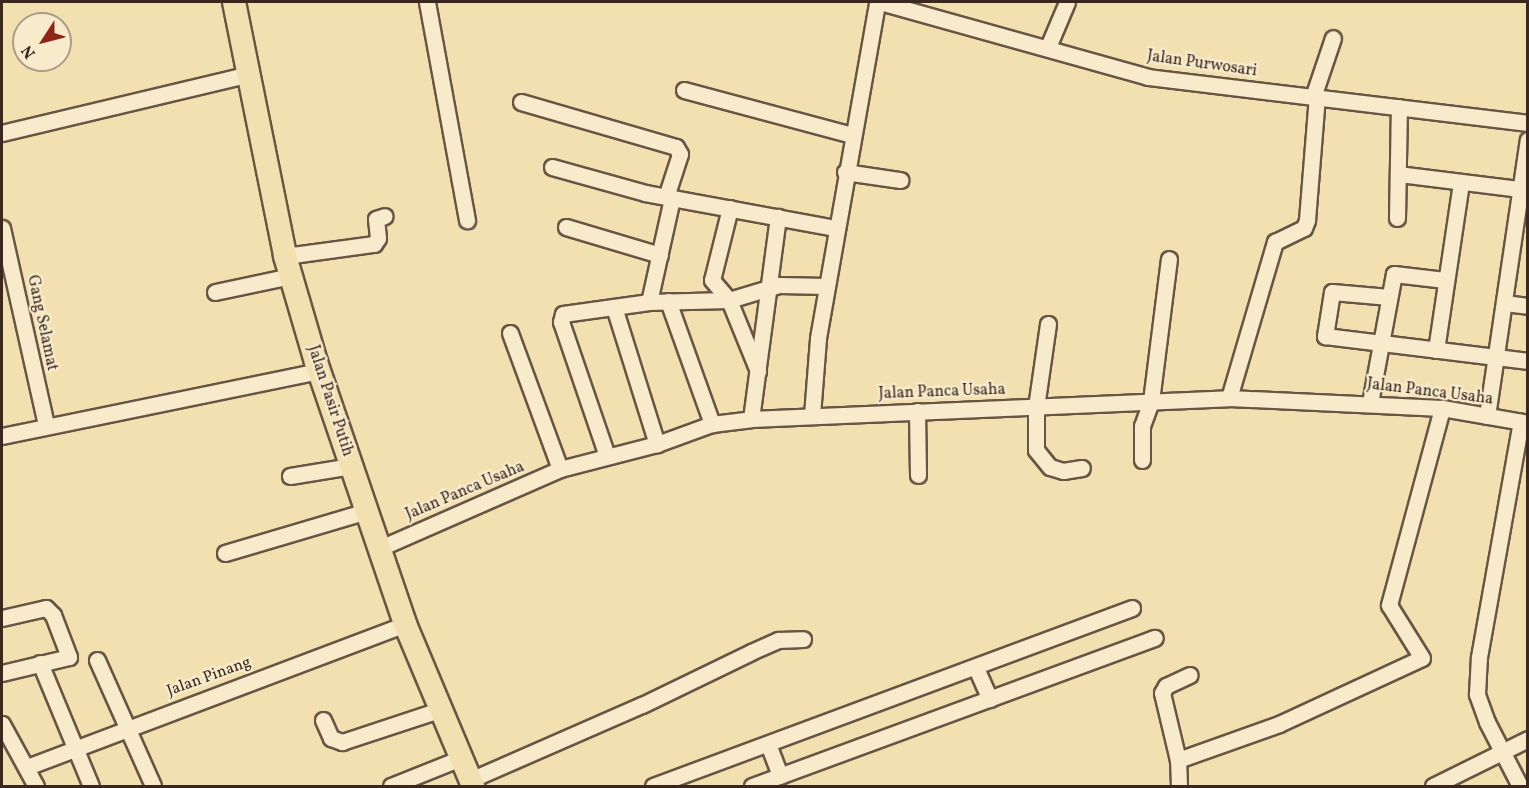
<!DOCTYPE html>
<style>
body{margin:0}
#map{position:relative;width:1529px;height:788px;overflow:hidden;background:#f3e0b0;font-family:Vollkorn,serif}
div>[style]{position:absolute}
.roads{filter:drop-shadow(2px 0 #685544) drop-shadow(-2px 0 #685544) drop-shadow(0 2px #685544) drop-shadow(0 -2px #685544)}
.minor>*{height:15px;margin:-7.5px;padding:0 7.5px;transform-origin:7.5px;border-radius:7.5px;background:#f7ebcc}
.highway>*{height:22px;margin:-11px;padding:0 11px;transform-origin:11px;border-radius:11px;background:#f3e0b0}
span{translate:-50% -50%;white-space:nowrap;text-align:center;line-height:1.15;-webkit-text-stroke:4.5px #f7ebcc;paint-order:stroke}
.street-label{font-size:16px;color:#3a2720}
.frame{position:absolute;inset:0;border:3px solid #3a2720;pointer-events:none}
.north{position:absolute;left:12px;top:12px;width:60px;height:60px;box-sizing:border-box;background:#f7ebcc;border:2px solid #ab9d87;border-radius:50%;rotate:234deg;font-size:16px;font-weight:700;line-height:24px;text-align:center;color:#3a2720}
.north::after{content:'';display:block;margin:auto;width:21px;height:27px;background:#8f2418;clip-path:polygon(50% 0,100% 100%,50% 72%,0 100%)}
</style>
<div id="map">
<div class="roads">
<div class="minor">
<div style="left:427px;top:2px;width:222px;rotate:79.6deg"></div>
<div style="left:880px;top:2px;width:278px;rotate:15.6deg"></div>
<div style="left:1148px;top:77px;width:383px;rotate:6.9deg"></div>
<div style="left:1048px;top:47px;width:49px;rotate:-67.1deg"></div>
<div style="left:684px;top:90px;width:174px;rotate:15deg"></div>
<div style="left:1313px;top:97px;width:62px;rotate:-71.3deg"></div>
<div style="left:521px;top:102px;width:161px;rotate:16.2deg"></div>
<div style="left:676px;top:147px;width:8px;rotate:60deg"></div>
<div style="left:680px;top:154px;width:45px;rotate:108deg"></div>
<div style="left:2px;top:133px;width:251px;rotate:-13.4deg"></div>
<div style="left:552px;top:167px;width:97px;rotate:15.6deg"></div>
<div style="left:645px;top:193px;width:194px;rotate:10.4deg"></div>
<div style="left:845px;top:172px;width:56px;rotate:8.3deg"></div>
<div style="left:1399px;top:174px;width:130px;rotate:7.1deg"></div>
<div style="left:730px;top:208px;width:74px;rotate:104deg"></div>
<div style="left:712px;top:280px;width:26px;rotate:50deg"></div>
<div style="left:729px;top:300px;width:77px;rotate:67.8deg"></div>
<div style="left:1397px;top:218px;width:111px;rotate:-89deg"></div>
<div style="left:566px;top:227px;width:98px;rotate:16.6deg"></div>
<div style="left:2px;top:228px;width:202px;rotate:77.4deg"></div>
<div style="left:285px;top:256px;width:90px;rotate:-7.7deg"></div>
<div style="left:374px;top:244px;width:7px;rotate:-56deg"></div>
<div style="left:378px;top:238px;width:19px;rotate:-96deg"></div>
<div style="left:376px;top:219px;width:9px;rotate:-18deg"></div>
<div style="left:215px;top:292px;width:78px;rotate:-11.9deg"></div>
<div style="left:1389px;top:297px;width:57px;rotate:-175deg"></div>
<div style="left:1332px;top:292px;width:45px;rotate:99deg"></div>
<div style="left:1325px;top:336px;width:205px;rotate:7deg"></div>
<div style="left:668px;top:301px;width:131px;rotate:70.3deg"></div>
<div style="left:649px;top:302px;width:107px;rotate:-77.5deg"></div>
<div style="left:1504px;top:303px;width:24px;rotate:7deg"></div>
<div style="left:614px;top:307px;width:144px;rotate:72.6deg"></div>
<div style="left:1048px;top:324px;width:84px;rotate:98.2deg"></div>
<div style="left:1036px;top:407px;width:43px;rotate:90deg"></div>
<div style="left:1036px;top:450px;width:22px;rotate:51deg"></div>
<div style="left:1050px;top:467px;width:14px;rotate:17deg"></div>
<div style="left:1063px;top:471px;width:19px;rotate:-9deg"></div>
<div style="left:510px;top:333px;width:145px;rotate:69.8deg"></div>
<div style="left:1436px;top:350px;width:169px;rotate:-81.5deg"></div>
<div style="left:1229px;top:398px;width:163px;rotate:-73.6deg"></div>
<div style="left:1275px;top:242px;width:32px;rotate:-26deg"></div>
<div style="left:1304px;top:228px;width:9px;rotate:-69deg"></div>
<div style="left:1307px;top:220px;width:123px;rotate:-85.4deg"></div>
<div style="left:1370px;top:403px;width:131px;rotate:-79.5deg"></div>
<div style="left:1394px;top:274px;width:51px;rotate:6.7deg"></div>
<div style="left:917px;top:411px;width:64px;rotate:89.1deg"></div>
<div style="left:812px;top:415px;width:77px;rotate:-85.5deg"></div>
<div style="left:818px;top:338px;width:341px;rotate:-80deg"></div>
<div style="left:1487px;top:416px;width:279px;rotate:-81.6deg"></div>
<div style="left:751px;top:419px;width:204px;rotate:-82.4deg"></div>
<div style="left:2px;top:436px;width:324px;rotate:-11.6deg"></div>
<div style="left:607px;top:456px;width:142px;rotate:-108.9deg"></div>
<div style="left:561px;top:322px;width:8px;rotate:-76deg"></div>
<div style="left:563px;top:314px;width:87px;rotate:-7.9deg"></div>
<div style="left:649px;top:302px;width:80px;rotate:-1.4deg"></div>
<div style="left:729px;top:300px;width:52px;rotate:-16.7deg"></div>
<div style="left:779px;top:285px;width:47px;rotate:1.2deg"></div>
<div style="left:1142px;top:460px;width:34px;rotate:-90deg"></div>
<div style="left:1142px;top:426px;width:27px;rotate:-70deg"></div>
<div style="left:1151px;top:401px;width:143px;rotate:-82.8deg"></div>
<div style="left:290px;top:476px;width:62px;rotate:-9.3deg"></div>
<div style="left:380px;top:548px;width:197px;rotate:-23.7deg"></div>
<div style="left:560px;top:469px;width:100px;rotate:-14.5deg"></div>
<div style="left:657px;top:444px;width:59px;rotate:-20deg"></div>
<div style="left:712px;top:424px;width:39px;rotate:-7deg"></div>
<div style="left:751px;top:419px;width:478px;rotate:-2.5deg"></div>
<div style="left:1229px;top:398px;width:213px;rotate:2.7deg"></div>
<div style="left:1442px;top:408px;width:87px;rotate:9.9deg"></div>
<div style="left:225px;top:553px;width:148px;rotate:-16.5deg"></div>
<div style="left:2px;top:618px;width:45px;rotate:-12.8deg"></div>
<div style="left:46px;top:608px;width:10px;rotate:45deg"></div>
<div style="left:53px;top:615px;width:45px;rotate:69.1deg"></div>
<div style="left:69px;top:657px;width:69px;rotate:166.6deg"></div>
<div style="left:97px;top:660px;width:138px;rotate:66deg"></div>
<div style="left:40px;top:663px;width:133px;rotate:67.5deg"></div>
<div style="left:976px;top:668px;width:34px;rotate:66deg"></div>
<div style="left:323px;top:720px;width:20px;rotate:66deg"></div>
<div style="left:331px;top:738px;width:12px;rotate:20deg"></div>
<div style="left:342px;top:742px;width:105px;rotate:-18.3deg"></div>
<div style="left:2px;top:724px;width:71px;rotate:61.3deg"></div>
<div style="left:768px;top:744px;width:34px;rotate:69deg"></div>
<div style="left:1178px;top:760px;width:69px;rotate:-103.4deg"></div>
<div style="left:1162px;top:693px;width:8px;rotate:-60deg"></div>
<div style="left:1166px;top:686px;width:26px;rotate:-25deg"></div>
<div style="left:27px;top:767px;width:404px;rotate:-20.7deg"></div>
<div style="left:470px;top:780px;width:188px;rotate:-23.6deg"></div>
<div style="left:642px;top:705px;width:121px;rotate:-25.9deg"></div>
<div style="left:751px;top:652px;width:30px;rotate:-24deg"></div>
<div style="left:778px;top:640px;width:25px;rotate:-2deg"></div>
<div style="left:391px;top:786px;width:75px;rotate:-21.8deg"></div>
<div style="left:653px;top:786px;width:511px;rotate:-20.39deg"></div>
<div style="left:752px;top:786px;width:429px;rotate:-20.2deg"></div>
<div style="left:1179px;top:786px;width:26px;rotate:-92deg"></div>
<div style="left:1178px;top:760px;width:107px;rotate:-19.6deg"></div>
<div style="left:1279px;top:724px;width:157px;rotate:-24.8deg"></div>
<div style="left:1422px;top:658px;width:62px;rotate:-121.9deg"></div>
<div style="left:1389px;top:605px;width:204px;rotate:-74.9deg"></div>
<div style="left:1433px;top:786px;width:106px;rotate:-26.3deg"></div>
<div style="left:1520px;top:786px;width:72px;rotate:-117.3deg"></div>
<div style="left:1487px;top:722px;width:30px;rotate:-110deg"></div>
<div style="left:1477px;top:694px;width:37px;rotate:-87deg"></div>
<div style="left:1479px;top:657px;width:239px;rotate:-79.9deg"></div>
</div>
<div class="highway">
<div style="left:234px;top:2px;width:259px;rotate:78.6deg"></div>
<div style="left:285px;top:256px;width:110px;rotate:73.7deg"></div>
<div style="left:316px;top:362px;width:277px;rotate:71.2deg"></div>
<div style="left:405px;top:624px;width:176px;rotate:67.2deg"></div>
</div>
</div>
<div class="street-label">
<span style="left:1202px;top:64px;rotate:8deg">Jalan Purwosari</span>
<span style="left:42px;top:323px;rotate:78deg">Gang Selamat</span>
<span style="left:942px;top:392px;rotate:-2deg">Jalan Panca Usaha</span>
<span style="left:1430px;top:392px;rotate:7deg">Jalan Panca Usaha</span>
<span style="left:330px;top:401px;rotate:72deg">Jalan Pasir Putih</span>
<span style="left:465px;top:491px;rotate:-23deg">Jalan Panca Usaha</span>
<span style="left:209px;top:677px;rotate:-20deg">Jalan Pinang</span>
</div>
<div class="frame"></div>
<div class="north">N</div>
</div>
